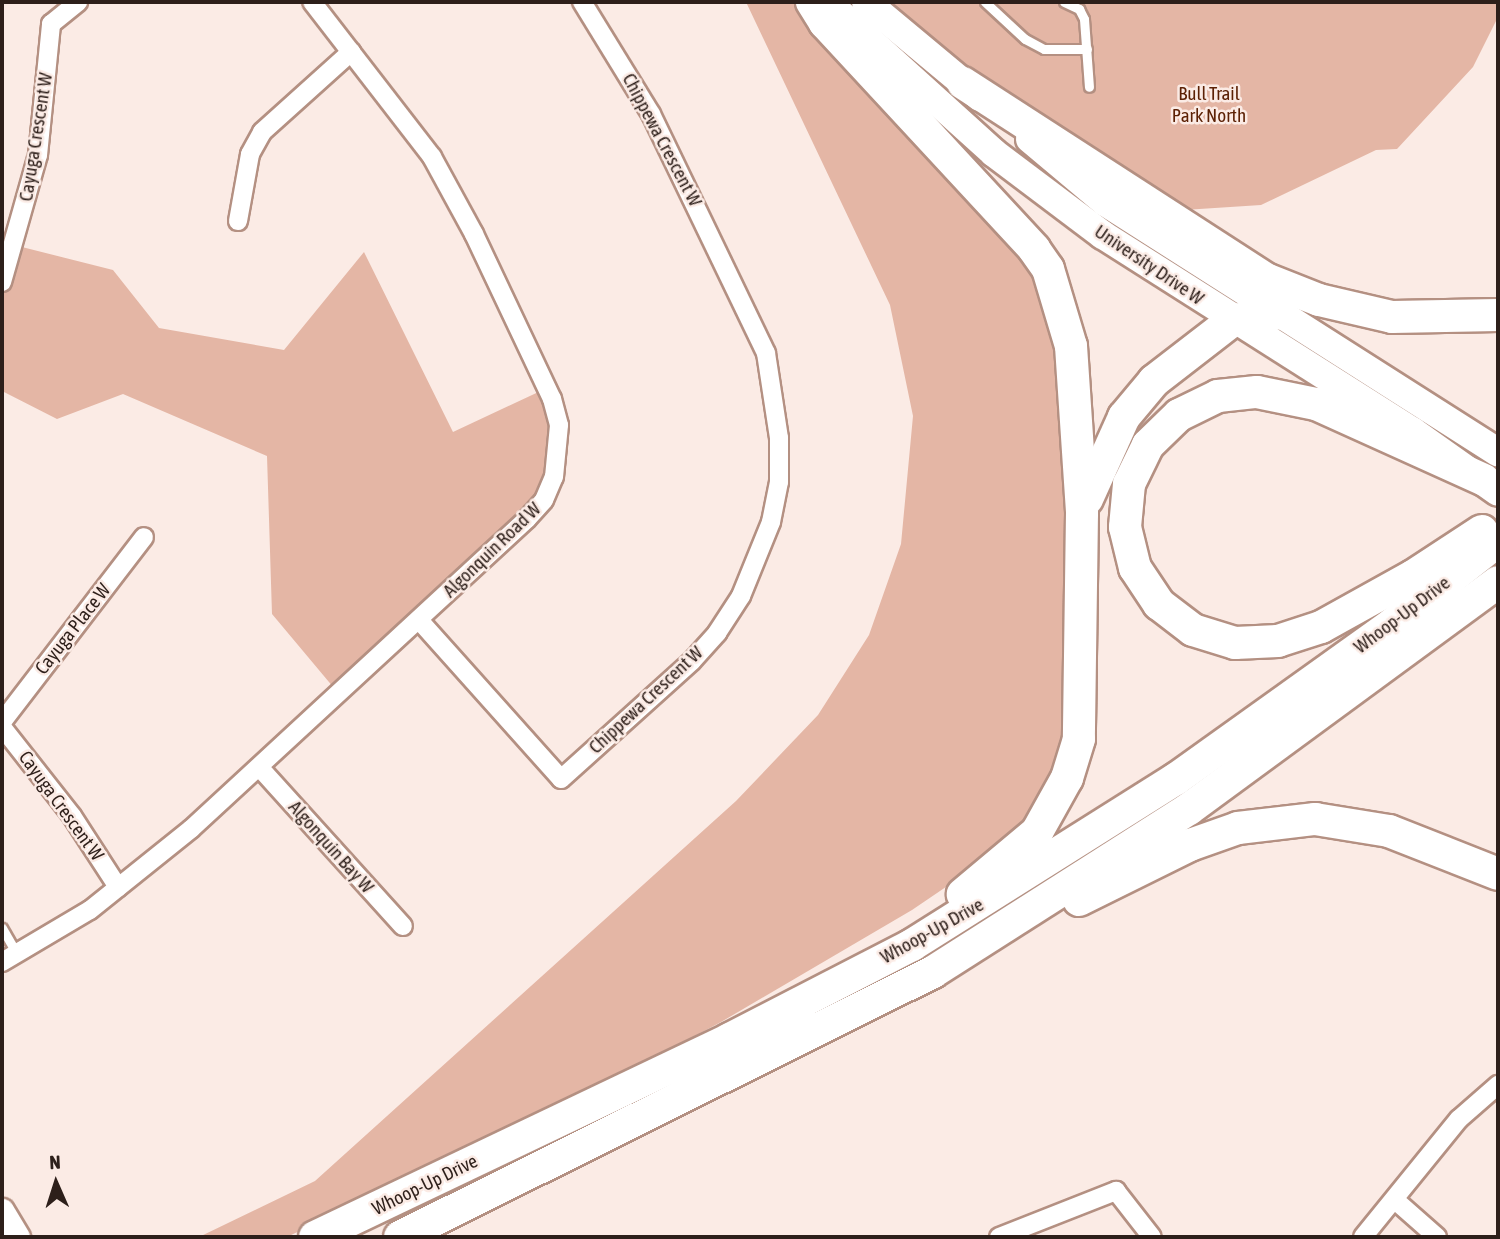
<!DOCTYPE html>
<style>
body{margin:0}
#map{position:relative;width:1500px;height:1239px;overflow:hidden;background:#fbebe5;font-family:"Asap Condensed",sans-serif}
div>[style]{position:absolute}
.green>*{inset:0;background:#e4b6a5}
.roads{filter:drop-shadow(2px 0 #b49082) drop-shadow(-2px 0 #b49082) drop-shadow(0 2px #b49082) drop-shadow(0 -2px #b49082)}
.service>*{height:9px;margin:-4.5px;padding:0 4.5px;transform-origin:4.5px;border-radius:4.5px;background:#fff}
.minor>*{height:18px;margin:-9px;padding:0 9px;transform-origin:9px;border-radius:9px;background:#fff}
.tertiary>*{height:23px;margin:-11.5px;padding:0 11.5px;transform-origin:11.5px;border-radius:11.5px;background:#fff}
.primary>*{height:28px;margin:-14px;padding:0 14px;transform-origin:14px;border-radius:14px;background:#fff}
.motorway>*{height:32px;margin:-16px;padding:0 16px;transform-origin:16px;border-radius:16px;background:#fff}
span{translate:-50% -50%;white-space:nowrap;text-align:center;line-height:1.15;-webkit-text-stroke:5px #fbebe5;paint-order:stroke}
.park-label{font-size:19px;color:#5c2105}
.street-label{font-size:19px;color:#2d1f1a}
.frame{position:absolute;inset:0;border:4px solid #2d1f1a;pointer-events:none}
.north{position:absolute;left:21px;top:1148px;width:70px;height:70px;-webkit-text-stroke:5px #fbebe5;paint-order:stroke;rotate:357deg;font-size:19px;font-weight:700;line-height:28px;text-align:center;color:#2d1f1a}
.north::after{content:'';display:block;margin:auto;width:24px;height:32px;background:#2d1f1a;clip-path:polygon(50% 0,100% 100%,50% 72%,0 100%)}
</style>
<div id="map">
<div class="green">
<div style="clip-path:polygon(746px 2px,794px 2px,839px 59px,1039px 277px,1063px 363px,1072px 686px,1058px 767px,1036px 813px,993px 855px,912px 910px,721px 1022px,591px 1091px,287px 1237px,199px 1237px,315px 1181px,736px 801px,818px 715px,869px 635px,901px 544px,913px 416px,890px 305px)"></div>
<div style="clip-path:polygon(884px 2px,1498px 2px,1498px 17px,1473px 67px,1397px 149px,1376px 150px,1261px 205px,1184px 210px,1047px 129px)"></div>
<div style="clip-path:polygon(14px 245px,113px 270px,159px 328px,284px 350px,364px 252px,453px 432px,547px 388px,559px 425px,544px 500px,339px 694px,272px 614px,267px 456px,123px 394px,57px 419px,2px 391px,2px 282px)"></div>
</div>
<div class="roads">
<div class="service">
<div style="left:985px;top:2px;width:54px;rotate:42.8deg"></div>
<div style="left:1025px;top:39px;width:21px;rotate:28deg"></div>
<div style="left:1044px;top:49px;width:43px"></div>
<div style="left:1064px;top:2px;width:17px;rotate:25deg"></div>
<div style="left:1079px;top:9px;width:11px;rotate:63deg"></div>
<div style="left:1084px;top:19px;width:68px;rotate:85.8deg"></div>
<div style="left:2px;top:928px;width:30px;rotate:60deg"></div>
</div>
<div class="minor">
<div style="left:238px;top:221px;width:68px;rotate:-79.8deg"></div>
<div style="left:250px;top:154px;width:25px;rotate:-61deg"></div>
<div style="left:262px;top:132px;width:120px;rotate:-42deg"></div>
<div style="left:2px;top:282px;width:132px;rotate:-74.2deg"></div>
<div style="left:38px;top:155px;width:132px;rotate:-84.3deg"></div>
<div style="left:51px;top:24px;width:35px;rotate:-39deg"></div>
<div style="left:419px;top:620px;width:213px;rotate:48.2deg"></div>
<div style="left:561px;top:779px;width:176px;rotate:-42deg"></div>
<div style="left:692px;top:661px;width:38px;rotate:-48deg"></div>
<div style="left:717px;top:633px;width:44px;rotate:-57deg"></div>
<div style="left:741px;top:596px;width:80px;rotate:-67.9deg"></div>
<div style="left:771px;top:522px;width:41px;rotate:-78.7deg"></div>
<div style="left:779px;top:482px;width:44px;rotate:-90deg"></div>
<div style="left:779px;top:438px;width:86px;rotate:-98.7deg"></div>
<div style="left:766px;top:353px;width:265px;rotate:-115.7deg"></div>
<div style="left:651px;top:114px;width:132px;rotate:-121.6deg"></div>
<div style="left:2px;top:722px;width:233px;rotate:-52.5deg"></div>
<div style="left:2px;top:727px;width:113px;rotate:51.8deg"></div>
<div style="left:72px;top:816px;width:85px;rotate:57.1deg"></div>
<div style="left:260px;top:768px;width:213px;rotate:47.9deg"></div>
<div style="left:2px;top:962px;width:102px;rotate:-30.6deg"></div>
<div style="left:90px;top:910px;width:129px;rotate:-38.7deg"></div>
<div style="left:191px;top:829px;width:457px;rotate:-42.7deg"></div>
<div style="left:527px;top:519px;width:25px;rotate:-48deg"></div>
<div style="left:544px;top:500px;width:25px;rotate:-67deg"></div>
<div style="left:554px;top:477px;width:52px;rotate:-84.5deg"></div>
<div style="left:559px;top:425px;width:27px;rotate:-105deg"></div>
<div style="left:552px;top:399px;width:183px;rotate:-115.3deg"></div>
<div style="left:474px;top:234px;width:88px;rotate:-118.6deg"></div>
<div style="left:432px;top:157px;width:196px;rotate:-127.7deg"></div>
<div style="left:1395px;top:1200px;width:56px;rotate:41.4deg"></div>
<div style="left:999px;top:1237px;width:126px;rotate:-21.5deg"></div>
<div style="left:1116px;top:1191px;width:58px;rotate:52deg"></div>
<div style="left:1363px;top:1237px;width:152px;rotate:-50.9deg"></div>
<div style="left:1459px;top:1119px;width:52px;rotate:-41.1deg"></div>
</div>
<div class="tertiary">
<div style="left:2px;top:1210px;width:31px;rotate:59deg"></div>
</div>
<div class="primary">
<div style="left:827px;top:2px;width:225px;rotate:42.1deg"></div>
<div style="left:994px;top:153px;width:136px;rotate:37deg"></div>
<div style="left:1103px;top:235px;width:366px;rotate:32.4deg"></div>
<div style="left:1412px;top:431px;width:105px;rotate:35.3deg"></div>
<div style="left:866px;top:2px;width:148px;rotate:39.8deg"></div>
<div style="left:1030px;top:139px;width:98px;rotate:40deg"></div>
<div style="left:1105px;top:202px;width:466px;rotate:32.5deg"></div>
</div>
<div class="motorway">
<div style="left:812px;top:2px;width:25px;rotate:58deg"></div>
<div style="left:825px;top:23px;width:308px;rotate:47.2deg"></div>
<div style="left:1034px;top:249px;width:24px;rotate:55deg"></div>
<div style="left:1048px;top:269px;width:80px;rotate:73.4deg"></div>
<div style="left:1071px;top:346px;width:167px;rotate:86.2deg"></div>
<div style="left:1082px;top:513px;width:226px;rotate:90.8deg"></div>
<div style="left:1079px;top:739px;width:41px;rotate:107.1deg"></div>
<div style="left:1067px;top:778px;width:62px;rotate:119.1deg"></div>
<div style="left:1037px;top:832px;width:97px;rotate:140deg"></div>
<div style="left:963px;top:83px;width:363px;rotate:32.9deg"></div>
<div style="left:1268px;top:280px;width:55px;rotate:21.4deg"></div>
<div style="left:1319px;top:300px;width:75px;rotate:13.1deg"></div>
<div style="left:1392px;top:317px;width:106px;rotate:-1.1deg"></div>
<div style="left:1087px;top:499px;width:90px;rotate:-65.7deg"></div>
<div style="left:1124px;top:417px;width:47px;rotate:-50.2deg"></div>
<div style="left:1154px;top:381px;width:100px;rotate:-37.7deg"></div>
<div style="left:1233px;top:320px;width:49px;rotate:-8.3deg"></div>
<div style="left:1482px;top:531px;width:82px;rotate:146.9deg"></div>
<div style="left:1413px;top:576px;width:105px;rotate:151deg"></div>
<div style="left:1321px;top:627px;width:45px;rotate:162deg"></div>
<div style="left:1278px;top:641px;width:43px;rotate:177.3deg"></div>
<div style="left:1235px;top:643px;width:44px;rotate:-162.8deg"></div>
<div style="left:1193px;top:630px;width:43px;rotate:-142.6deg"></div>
<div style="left:1159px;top:604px;width:43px;rotate:-123.7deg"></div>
<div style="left:1135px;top:568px;width:42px;rotate:-103.7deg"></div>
<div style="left:1125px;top:527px;width:43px;rotate:-84.7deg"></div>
<div style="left:1129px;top:484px;width:43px;rotate:-64deg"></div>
<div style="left:1148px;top:445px;width:43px;rotate:-44.1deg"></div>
<div style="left:1179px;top:415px;width:43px;rotate:-26deg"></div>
<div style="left:1218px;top:396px;width:39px;rotate:-6deg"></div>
<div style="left:1257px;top:392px;width:60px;rotate:11.5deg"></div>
<div style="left:1316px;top:404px;width:184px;rotate:24.3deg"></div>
<div style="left:1079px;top:900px;width:124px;rotate:-26.4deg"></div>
<div style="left:1190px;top:845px;width:51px;rotate:-19.5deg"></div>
<div style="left:1238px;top:828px;width:78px;rotate:-6.7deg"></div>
<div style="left:1315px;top:819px;width:75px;rotate:9.2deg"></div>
<div style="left:1389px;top:831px;width:117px;rotate:21.5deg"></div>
<div style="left:315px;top:1237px;width:460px;rotate:-25.5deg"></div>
<div style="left:730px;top:1039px;width:205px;rotate:-27.3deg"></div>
<div style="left:912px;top:945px;width:312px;rotate:-32.2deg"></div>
<div style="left:1176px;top:779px;width:268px;rotate:-35.6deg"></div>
<div style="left:1394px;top:623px;width:132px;rotate:-38.3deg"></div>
<div style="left:400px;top:1237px;width:595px;rotate:-26.44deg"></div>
<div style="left:933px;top:972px;width:303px;rotate:-32.5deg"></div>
<div style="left:1189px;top:809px;width:383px;rotate:-36.3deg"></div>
</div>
</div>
<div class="park-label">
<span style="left:1209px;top:105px">Bull Trail<br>Park North</span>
</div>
<div class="street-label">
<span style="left:36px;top:137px;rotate:-81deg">Cayuga Crescent W</span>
<span style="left:662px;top:140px;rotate:62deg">Chippewa Crescent W</span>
<span style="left:1149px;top:265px;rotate:34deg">University Drive W</span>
<span style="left:492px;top:550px;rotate:-44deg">Algonquin Road W</span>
<span style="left:1402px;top:615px;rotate:-37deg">Whoop-Up Drive</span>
<span style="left:73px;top:629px;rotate:-52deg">Cayuga Place W</span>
<span style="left:646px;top:700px;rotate:-43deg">Chippewa Crescent W</span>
<span style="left:61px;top:806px;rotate:54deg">Cayuga Crescent W</span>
<span style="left:331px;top:847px;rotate:48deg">Algonquin Bay W</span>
<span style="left:932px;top:931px;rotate:-29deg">Whoop-Up Drive</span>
<span style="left:425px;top:1185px;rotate:-26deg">Whoop-Up Drive</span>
</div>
<div class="frame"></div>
<div class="north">N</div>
</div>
